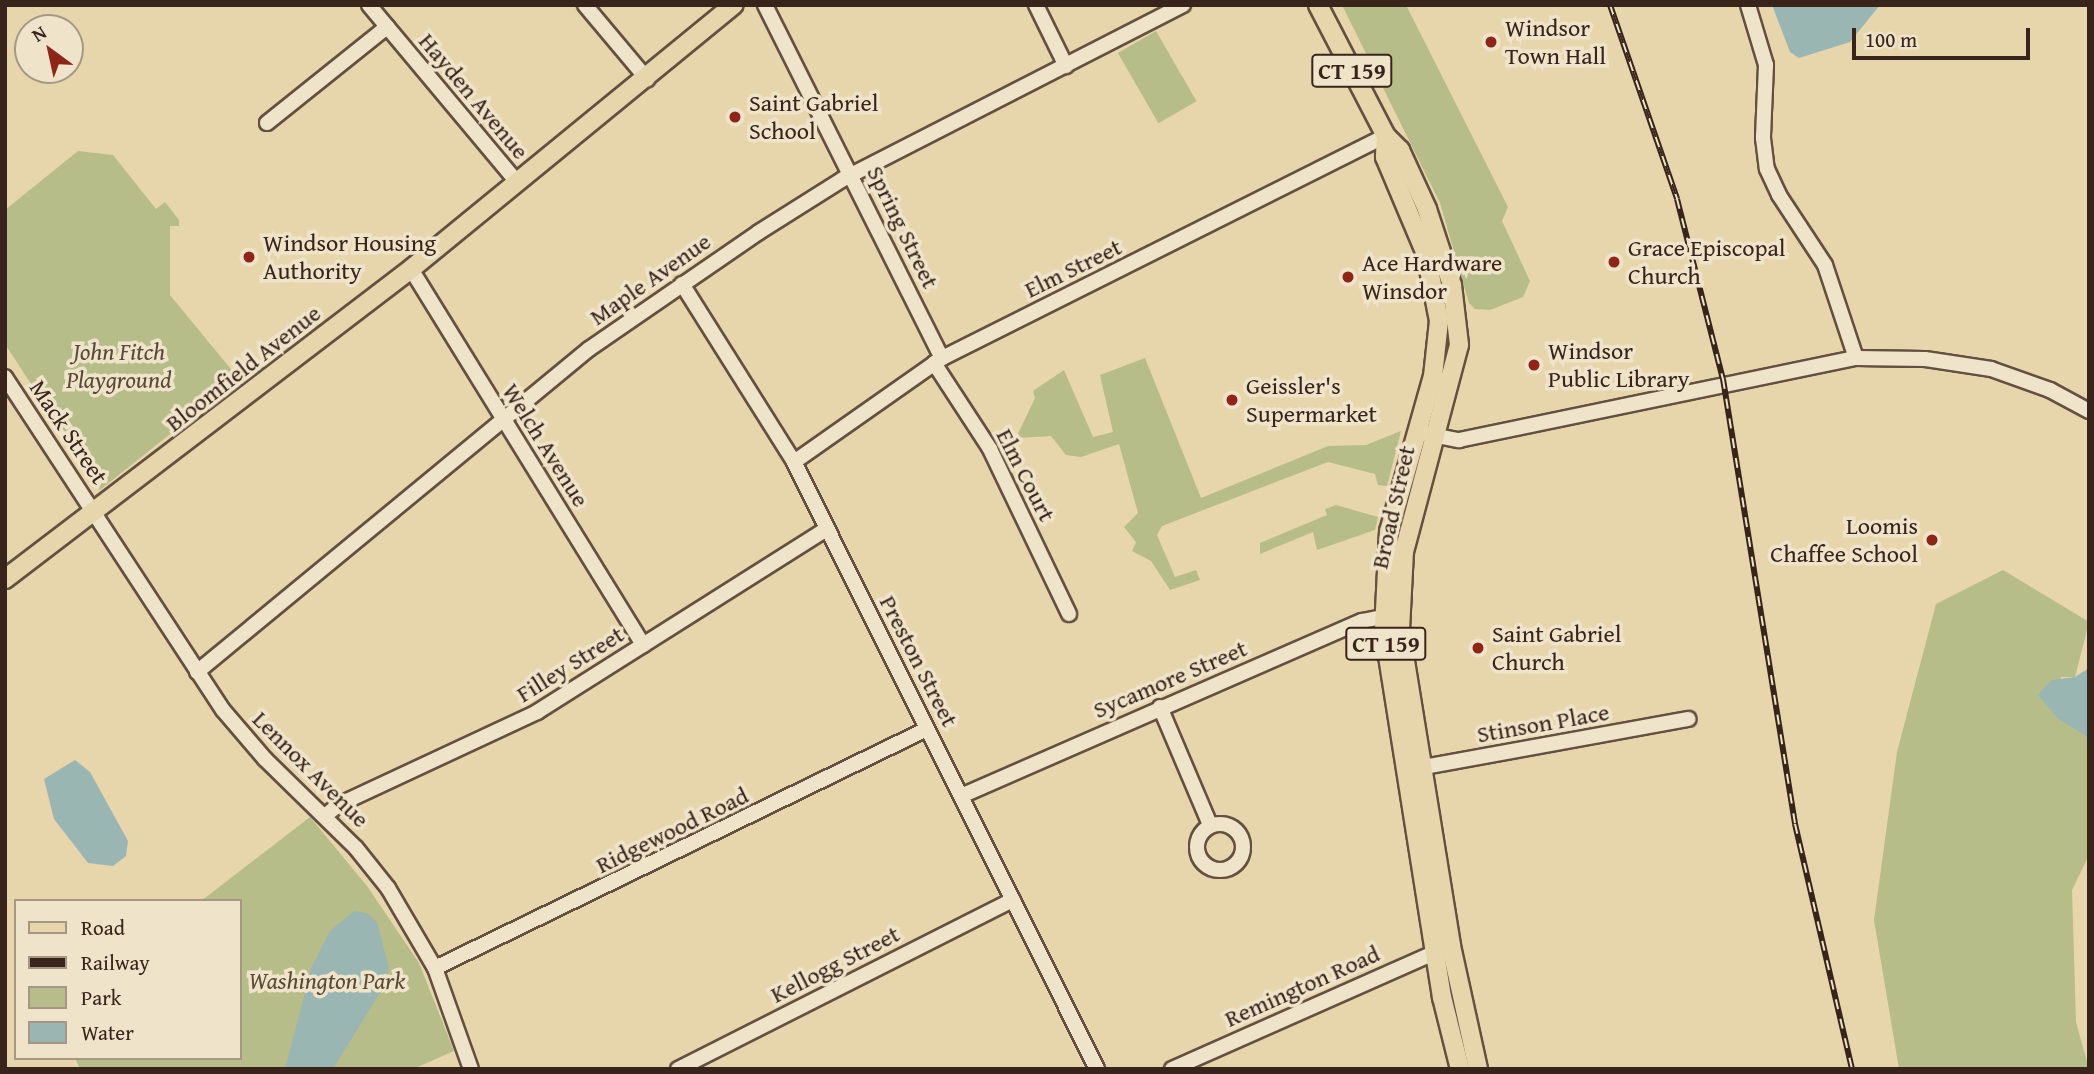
<!DOCTYPE html>
<style>
body{margin:0}
#map{position:relative;width:2094px;height:1074px;overflow:hidden;background:#e7d5ac;font-family:"Gentium Book Plus",serif}
div>[style]{position:absolute}
.green>*{inset:0;background:#b6bd89;transform-origin:0 0}
.water>*{inset:0;background:#9ab6b3}
.roads{filter:drop-shadow(2px 0 #645040) drop-shadow(-2px 0 #645040) drop-shadow(0 2px #645040) drop-shadow(0 -2px #645040)}
.minor>*{height:14px;margin:-7px;padding:0 7px;transform-origin:7px;border-radius:7px;background:#efe4c9}
.minor>.ring{margin:-7px;padding:0;box-sizing:content-box;background:none;border:14px solid #efe4c9;border-radius:50%}
.major>*{height:18px;margin:-9px;padding:0 9px;transform-origin:9px;border-radius:9px;background:#e7d5ac}
.rail>*{height:6px;margin-top:-3px;transform-origin:0;background:repeating-linear-gradient(90deg,#efe4c9 0 10px,#39241c 0 20px);box-sizing:border-box;border-block:2px solid #39241c}
.dots>*{width:19px;height:19px;translate:-50% -50%;box-sizing:border-box;border:4px solid #efe4c9;border-radius:50%}
span{translate:-50% -50%;white-space:nowrap;text-align:center;line-height:1.15;-webkit-text-stroke:7px #efe4c9;paint-order:stroke}
.shield-label span{padding:2px 5px;background:#efe4c9;border:2px solid;border-radius:5px;-webkit-text-stroke-width:0}
.shield-label{font-size:23px;color:#39241c;font-weight:700}
.poi-label{font-size:24px;color:#39241c}
.left{translate:0 -50%;text-align:left}
.right{translate:-100% -50%;text-align:right}
.street-label{font-size:24px;color:#39241c}
.park-label{font-size:24px;color:#584a37;font-style:italic}
.frame{position:absolute;inset:0;border:7px solid #39241c;pointer-events:none}
.legend{position:absolute;left:14px;top:899px;width:228px;height:161px;box-sizing:border-box;background:#efe4c9;border:2px solid #a69784;margin:0;padding:9px 12px;list-style:none;font-size:21px;color:#39241c}
.legend li{display:flex;align-items:center;gap:14px;height:35px}
.legend b{width:35px;border:2px solid #a69784}
.north{position:absolute;left:14px;top:14px;width:70px;height:70px;box-sizing:border-box;background:#efe4c9;border:2px solid #a69784;border-radius:50%;rotate:327deg;font-size:19px;font-weight:700;line-height:28px;text-align:center;color:#39241c}
.north::after{content:'';display:block;margin:auto;width:24px;height:32px;background:#8f2418;clip-path:polygon(50% 0,100% 100%,50% 72%,0 100%)}
.scale{position:absolute;left:1852px;top:28px;width:178px;height:32px;box-sizing:border-box;border:4px solid #39241c;border-top:0;padding-left:9px;font-size:21px;line-height:24px;white-space:nowrap;color:#39241c;-webkit-text-stroke:5px #efe4c9;paint-order:stroke}
</style>
<div id="map">
<div class="green">
<div style="clip-path:polygon(1342px 5px,1406px 5px,1508px 207px,1502px 221px,1530px 281px,1523px 297px,1490px 310px,1475px 309px,1469px 303px,1440px 203px)"></div>
<div style="left:1156px;top:31px;width:81px;height:44px;rotate:60deg"></div>
<div style="clip-path:polygon(78px 151px,113px 155px,156px 209px,165px 202px,179px 220px,179px 226px,170px 226px,170px 295px,239px 379px,100px 490px,5px 344px,5px 210px)"></div>
<div style="clip-path:polygon(1145px 358px,1201px 498px,1328px 446px,1366px 445px,1401px 431px,1387px 486px,1378px 485px,1375px 474px,1328px 462px,1162px 526px,1157px 535px,1175px 577px,1196px 570px,1200px 580px,1170px 590px,1151px 561px,1132px 551px,1136px 542px,1124px 527px,1138px 513px,1119px 444px,1081px 457px,1066px 455px,1051px 436px,1016px 438px,1035px 398px,1033px 391px,1064px 370px,1093px 437px,1113px 432px,1100px 375px)"></div>
<div style="clip-path:polygon(1336px 505px,1378px 517px,1375px 530px,1317px 550px,1313px 532px,1260px 554px,1260px 543px,1327px 515px,1325px 509px)"></div>
<div style="clip-path:polygon(2003px 570px,2089px 622px,2075px 677px,2061px 677px,2054px 714px,2089px 738px,2089px 855px,2072px 890px,2076px 1022px,2089px 1069px,1899px 1069px,1874px 920px,1897px 752px,1936px 604px)"></div>
<div style="clip-path:polygon(310px 817px,367px 886px,419px 963px,454px 1051px,413px 1069px,80px 1069px,75px 1058px,240px 1058px,240px 901px,201px 901px)"></div>
</div>
<div class="water">
<div style="clip-path:polygon(1772px 5px,1880px 5px,1850px 42px,1799px 58px,1790px 52px)"></div>
<div style="clip-path:polygon(2089px 668px,2089px 738px,2057px 718px,2038px 695px,2051px 680px,2075px 677px)"></div>
<div style="clip-path:polygon(75px 760px,90px 772px,128px 841px,126px 856px,113px 866px,88px 863px,54px 819px,44px 779px)"></div>
<div style="clip-path:polygon(354px 911px,367px 913px,377px 922px,389px 968px,381px 991px,333px 1069px,285px 1069px,312px 966px,330px 931px)"></div>
</div>
<div class="roads">
<div class="minor">
<div style="left:369px;top:5px;width:232px;rotate:50.1deg"></div>
<div style="left:585px;top:5px;width:97px;rotate:50deg"></div>
<div style="left:765px;top:5px;width:395px;rotate:63.4deg"></div>
<div style="left:1036px;top:5px;width:68px;rotate:63.8deg"></div>
<div style="left:1748px;top:5px;width:63px;rotate:73.3deg"></div>
<div style="left:1766px;top:65px;width:73px;rotate:92.4deg"></div>
<div style="left:1763px;top:138px;width:31px;rotate:83deg"></div>
<div style="left:1767px;top:169px;width:29px;rotate:65deg"></div>
<div style="left:1779px;top:195px;width:84px;rotate:56.7deg"></div>
<div style="left:1825px;top:265px;width:98px;rotate:71.6deg"></div>
<div style="left:267px;top:123px;width:154px;rotate:-38.7deg"></div>
<div style="left:411px;top:269px;width:442px;rotate:58.3deg"></div>
<div style="left:682px;top:284px;width:210px;rotate:57.8deg"></div>
<div style="left:794px;top:462px;width:678px;rotate:63.47deg"></div>
<div style="left:934px;top:363px;width:103px;rotate:56.9deg"></div>
<div style="left:990px;top:449px;width:183px;rotate:64.4deg"></div>
<div style="left:5px;top:377px;width:398px;rotate:56.8deg"></div>
<div style="left:223px;top:710px;width:65px;rotate:49.4deg"></div>
<div style="left:265px;top:759px;width:127px;rotate:44.4deg"></div>
<div style="left:356px;top:848px;width:51px;rotate:51.3deg"></div>
<div style="left:388px;top:888px;width:93px;rotate:59.6deg"></div>
<div style="left:435px;top:968px;width:107px;rotate:70.4deg"></div>
<div style="left:1427px;top:434px;width:33px;rotate:11deg"></div>
<div style="left:1459px;top:440px;width:405px;rotate:-11.7deg"></div>
<div style="left:1856px;top:358px;width:69px;rotate:0.8deg"></div>
<div style="left:1925px;top:359px;width:67px;rotate:8.6deg"></div>
<div style="left:1991px;top:369px;width:63px;rotate:19.6deg"></div>
<div style="left:2050px;top:390px;width:44px;rotate:28.3deg"></div>
<div style="left:794px;top:462px;width:181px;rotate:-35.1deg"></div>
<div style="left:942px;top:358px;width:496px;rotate:-26.6deg"></div>
<div style="left:197px;top:672px;width:508px;rotate:-39.49deg"></div>
<div style="left:589px;top:349px;width:206px;rotate:-34.5deg"></div>
<div style="left:759px;top:232px;width:99px;rotate:-32.2deg"></div>
<div style="left:843px;top:179px;width:382px;rotate:-27.1deg"></div>
<div style="left:1160px;top:707px;width:128px;rotate:67deg"></div>
<div style="left:1413px;top:769px;width:280px;rotate:-10.3deg"></div>
<div style="left:961px;top:796px;width:438px;rotate:-23.6deg"></div>
<div style="left:1362px;top:621px;width:33px;rotate:-11deg"></div>
<div style="left:325px;top:816px;width:17px;rotate:-40deg"></div>
<div style="left:338px;top:805px;width:220px;rotate:-25deg"></div>
<div style="left:537px;top:712px;width:343px;rotate:-32.3deg"></div>
<div class="ring" style="left:1197px;top:824px;width:32px;height:32px"></div>
<div style="left:435px;top:968px;width:547px;rotate:-25.91deg"></div>
<div style="left:678px;top:1069px;width:375px;rotate:-26.8deg"></div>
<div style="left:1172px;top:1069px;width:296px;rotate:-23.9deg"></div>
</div>
<div class="major">
<div style="left:1318px;top:5px;width:148px;rotate:62.6deg"></div>
<div style="left:1386px;top:136px;width:20px;rotate:45deg"></div>
<div style="left:1400px;top:150px;width:65px;rotate:65.4deg"></div>
<div style="left:1427px;top:209px;width:80px;rotate:71.8deg"></div>
<div style="left:1452px;top:285px;width:60px;rotate:83.3deg"></div>
<div style="left:1459px;top:345px;width:213px;rotate:104.9deg"></div>
<div style="left:1404px;top:551px;width:79px;rotate:92.9deg"></div>
<div style="left:1400px;top:630px;width:320px;rotate:80.8deg"></div>
<div style="left:1451px;top:946px;width:126px;rotate:77.6deg"></div>
<div style="left:1386px;top:136px;width:21px;rotate:93deg"></div>
<div style="left:1385px;top:157px;width:105px;rotate:67.1deg"></div>
<div style="left:1426px;top:254px;width:68px;rotate:79deg"></div>
<div style="left:1439px;top:321px;width:55px;rotate:96.2deg"></div>
<div style="left:1433px;top:376px;width:161px;rotate:105.8deg"></div>
<div style="left:1389px;top:531px;width:100px;rotate:92.9deg"></div>
<div style="left:1384px;top:631px;width:371px;rotate:81deg"></div>
<div style="left:1442px;top:997px;width:74px;rotate:76deg"></div>
<div style="left:5px;top:579px;width:511px;rotate:-37.36deg"></div>
<div style="left:411px;top:269px;width:417px;rotate:-39.3deg"></div>
</div>
</div>
<div class="rail">
<div style="left:1610px;top:5px;width:205px;rotate:70.9deg"></div>
<div style="left:1677px;top:199px;width:186px;rotate:75.7deg"></div>
<div style="left:1723px;top:379px;width:451px;rotate:80.8deg"></div>
<div style="left:1795px;top:824px;width:252px;rotate:76.9deg"></div>
</div>
<div class="dots">
<div style="left:1491px;top:42px;background:#8f2418"></div>
<div style="left:735px;top:117px;background:#8f2418"></div>
<div style="left:249px;top:257px;background:#8f2418"></div>
<div style="left:1614px;top:262px;background:#8f2418"></div>
<div style="left:1348px;top:277px;background:#8f2418"></div>
<div style="left:1534px;top:365px;background:#8f2418"></div>
<div style="left:1232px;top:400px;background:#8f2418"></div>
<div style="left:1932px;top:540px;background:#8f2418"></div>
<div style="left:1478px;top:648px;background:#8f2418"></div>
</div>
<div class="shield-label">
<span style="left:1352px;top:71px">CT 159</span>
<span style="left:1386px;top:644px">CT 159</span>
</div>
<div class="poi-label">
<span class="left" style="left:1505px;top:42px">Windsor<br>Town Hall</span>
<span class="left" style="left:749px;top:117px">Saint Gabriel<br>School</span>
<span class="left" style="left:263px;top:257px">Windsor Housing<br>Authority</span>
<span class="left" style="left:1628px;top:262px">Grace Episcopal<br>Church</span>
<span class="left" style="left:1362px;top:277px">Ace Hardware<br>Winsdor</span>
<span class="left" style="left:1548px;top:365px">Windsor<br>Public Library</span>
<span class="left" style="left:1246px;top:400px">Geissler's<br>Supermarket</span>
<span class="right" style="left:1918px;top:540px">Loomis<br>Chaffee School</span>
<span class="left" style="left:1492px;top:648px">Saint Gabriel<br>Church</span>
</div>
<div class="street-label">
<span style="left:474px;top:96px;rotate:50deg">Hayden Avenue</span>
<span style="left:903px;top:227px;rotate:64deg">Spring Street</span>
<span style="left:1073px;top:268px;rotate:-26deg">Elm Street</span>
<span style="left:650px;top:279px;rotate:-35deg">Maple Avenue</span>
<span style="left:243px;top:368px;rotate:-38deg">Bloomfield Avenue</span>
<span style="left:69px;top:432px;rotate:56deg">Mack Street</span>
<span style="left:546px;top:445px;rotate:58deg">Welch Avenue</span>
<span style="left:1026px;top:475px;rotate:63deg">Elm Court</span>
<span style="left:1393px;top:507px;rotate:-77deg">Broad Street</span>
<span style="left:919px;top:661px;rotate:63deg">Preston Street</span>
<span style="left:570px;top:664px;rotate:-32deg">Filley Street</span>
<span style="left:1170px;top:679px;rotate:-23deg">Sycamore Street</span>
<span style="left:1543px;top:723px;rotate:-10deg">Stinson Place</span>
<span style="left:311px;top:769px;rotate:45deg">Lennox Avenue</span>
<span style="left:672px;top:830px;rotate:-26deg">Ridgewood Road</span>
<span style="left:835px;top:964px;rotate:-27deg">Kellogg Street</span>
<span style="left:1302px;top:986px;rotate:-24deg">Remington Road</span>
</div>
<div class="park-label">
<span style="left:119px;top:366px">John Fitch<br>Playground</span>
<span style="left:327px;top:981px">Washington Park</span>
</div>
<div class="frame"></div>
<ul class="legend">
<li><b style="height:9px;background:#e7d5ac"></b>Road</li>
<li><b style="height:9px;background:#39241c"></b>Railway</li>
<li><b style="height:19px;background:#b6bd89"></b>Park</li>
<li><b style="height:19px;background:#9ab6b3"></b>Water</li>
</ul>
<div class="north">N</div>
<div class="scale">100 m</div>
</div>
